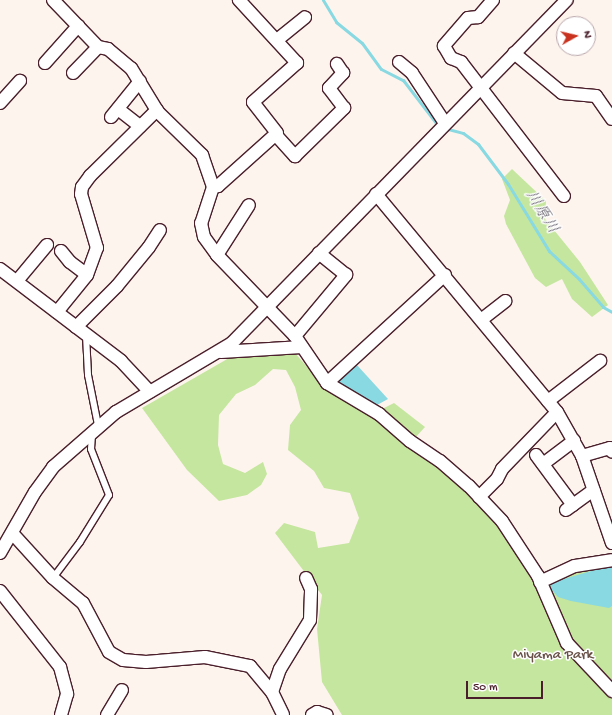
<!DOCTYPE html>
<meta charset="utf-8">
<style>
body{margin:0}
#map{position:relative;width:612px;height:715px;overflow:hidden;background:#fef4ee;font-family:"Gochi Hand","Klee One",sans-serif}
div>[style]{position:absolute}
.green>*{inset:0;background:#c5e69e}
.water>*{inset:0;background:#88d9e2}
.stream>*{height:3px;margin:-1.5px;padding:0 1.5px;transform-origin:1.5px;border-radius:1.5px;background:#88d9e2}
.roads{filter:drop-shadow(1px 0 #4a1f2b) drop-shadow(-1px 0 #4a1f2b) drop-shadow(0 1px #4a1f2b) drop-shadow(0 -1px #4a1f2b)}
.service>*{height:6px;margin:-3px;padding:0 3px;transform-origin:3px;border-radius:3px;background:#fff}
.minor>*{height:12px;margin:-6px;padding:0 6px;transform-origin:6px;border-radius:6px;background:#fff}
span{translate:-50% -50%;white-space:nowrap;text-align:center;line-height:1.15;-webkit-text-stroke:3px #fff;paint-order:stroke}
.park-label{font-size:15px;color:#695148}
.water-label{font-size:16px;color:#5d5762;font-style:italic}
.north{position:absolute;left:556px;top:16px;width:40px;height:40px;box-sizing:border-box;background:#fff;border:1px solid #b7a5aa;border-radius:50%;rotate:82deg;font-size:11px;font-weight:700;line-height:16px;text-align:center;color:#4a1f2b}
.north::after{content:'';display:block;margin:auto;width:14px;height:18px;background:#c8321e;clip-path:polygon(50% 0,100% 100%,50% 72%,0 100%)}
.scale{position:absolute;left:466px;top:681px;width:77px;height:18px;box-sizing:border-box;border:2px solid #4a1f2b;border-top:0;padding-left:5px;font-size:12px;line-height:14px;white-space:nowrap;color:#4a1f2b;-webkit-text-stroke:3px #fff;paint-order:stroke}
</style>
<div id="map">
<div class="green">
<div style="clip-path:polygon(512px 169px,546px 201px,545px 219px,580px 262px,608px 305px,592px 317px,572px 299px,562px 279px,546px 287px,535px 278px,506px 224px,504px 216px,510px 200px,502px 179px)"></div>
<div style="clip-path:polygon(295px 353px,323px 385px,380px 423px,465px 490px,517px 549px,542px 587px,575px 570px,612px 564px,612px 715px,342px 715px,322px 682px,317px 629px,322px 595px,275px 533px,284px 523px,315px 532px,318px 548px,349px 543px,359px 518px,350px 493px,324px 488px,314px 471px,288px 450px,290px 425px,301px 410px,295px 387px,286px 370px,273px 369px,255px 385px,236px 394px,219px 415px,218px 445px,223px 464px,245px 473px,263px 462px,267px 474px,261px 485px,247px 495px,219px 501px,187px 470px,142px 408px,229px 358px)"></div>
<div style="clip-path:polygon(394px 403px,425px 427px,413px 440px,380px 410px)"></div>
</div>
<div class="water">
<div style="clip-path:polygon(356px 364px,388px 399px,377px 405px,338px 382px)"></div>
<div style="clip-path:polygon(612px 565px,612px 606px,609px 608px,571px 601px,558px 597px,551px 589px,550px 583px)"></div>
</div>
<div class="stream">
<div style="left:323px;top:0;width:26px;rotate:59deg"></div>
<div style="left:336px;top:22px;width:33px;rotate:39deg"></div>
<div style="left:362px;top:43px;width:32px;rotate:54deg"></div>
<div style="left:381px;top:69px;width:25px;rotate:27deg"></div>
<div style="left:403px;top:80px;width:54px;rotate:52.5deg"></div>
<div style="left:448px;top:129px;width:16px;rotate:15deg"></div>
<div style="left:463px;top:133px;width:19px;rotate:36deg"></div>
<div style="left:478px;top:144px;width:50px;rotate:53.1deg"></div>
<div style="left:508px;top:184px;width:79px;rotate:58.5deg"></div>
<div style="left:549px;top:251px;width:41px;rotate:43deg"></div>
<div style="left:579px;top:279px;width:37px;rotate:49deg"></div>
<div style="left:603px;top:307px;width:10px;rotate:29deg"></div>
</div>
<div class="roads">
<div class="service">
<div style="left:86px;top:335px;width:40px;rotate:87.1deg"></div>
<div style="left:88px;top:375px;width:51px;rotate:78.7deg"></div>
<div style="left:53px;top:578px;width:45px;rotate:-53.1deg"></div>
<div style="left:80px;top:542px;width:55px;rotate:-58.3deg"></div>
<div style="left:109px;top:495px;width:49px;rotate:-111.4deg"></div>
<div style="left:91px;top:449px;width:15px;rotate:-86deg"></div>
</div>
<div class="minor">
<div style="left:53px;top:0;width:65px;rotate:46.2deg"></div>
<div style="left:98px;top:47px;width:10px;rotate:11deg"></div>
<div style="left:108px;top:49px;width:30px;rotate:40deg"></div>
<div style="left:131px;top:68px;width:52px;rotate:58.5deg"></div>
<div style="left:158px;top:112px;width:62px;rotate:44.3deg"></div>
<div style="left:202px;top:155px;width:34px;rotate:71deg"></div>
<div style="left:213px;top:187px;width:38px;rotate:108deg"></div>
<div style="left:201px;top:223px;width:14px;rotate:78deg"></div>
<div style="left:204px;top:237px;width:22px;rotate:54deg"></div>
<div style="left:217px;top:255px;width:112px;rotate:46.1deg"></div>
<div style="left:295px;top:336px;width:57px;rotate:55.8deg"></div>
<div style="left:327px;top:383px;width:61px;rotate:30.8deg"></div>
<div style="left:379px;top:414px;width:41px;rotate:41.1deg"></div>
<div style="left:410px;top:441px;width:36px;rotate:34deg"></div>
<div style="left:440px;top:461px;width:38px;rotate:41deg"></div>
<div style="left:469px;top:486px;width:48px;rotate:46.7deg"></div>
<div style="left:502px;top:521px;width:66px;rotate:56.8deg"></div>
<div style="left:538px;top:576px;width:73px;rotate:66.6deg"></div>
<div style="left:567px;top:643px;width:66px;rotate:46.8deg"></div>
<div style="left:493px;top:0;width:23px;rotate:131deg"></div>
<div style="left:478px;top:17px;width:10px;rotate:174deg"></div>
<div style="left:468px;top:18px;width:37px;rotate:131deg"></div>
<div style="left:444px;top:46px;width:14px;rotate:60deg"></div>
<div style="left:451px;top:58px;width:11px;rotate:22deg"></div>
<div style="left:461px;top:62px;width:169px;rotate:52.5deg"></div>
<div style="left:277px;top:40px;width:36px;rotate:-39deg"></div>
<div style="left:514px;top:53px;width:62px;rotate:39.8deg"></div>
<div style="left:562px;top:93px;width:34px;rotate:5deg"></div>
<div style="left:596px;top:96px;width:28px;rotate:55deg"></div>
<div style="left:399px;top:62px;width:17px;rotate:40deg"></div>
<div style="left:412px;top:73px;width:60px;rotate:56.6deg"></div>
<div style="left:45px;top:63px;width:50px;rotate:-48.3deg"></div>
<div style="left:73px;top:73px;width:36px;rotate:-46deg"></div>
<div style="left:0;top:103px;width:30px;rotate:-48deg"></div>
<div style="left:118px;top:109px;width:28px;rotate:38deg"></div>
<div style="left:111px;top:117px;width:46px;rotate:-51.1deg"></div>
<div style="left:275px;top:134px;width:30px;rotate:48deg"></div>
<div style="left:295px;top:156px;width:69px;rotate:-44.4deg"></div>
<div style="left:344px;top:108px;width:25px;rotate:-127deg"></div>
<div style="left:329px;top:88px;width:21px;rotate:-47deg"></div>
<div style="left:343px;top:73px;width:11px;rotate:-124deg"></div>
<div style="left:213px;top:187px;width:5px;rotate:-11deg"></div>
<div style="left:218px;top:186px;width:79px;rotate:-41.9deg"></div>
<div style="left:277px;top:133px;width:39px;rotate:-128deg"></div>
<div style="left:253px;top:102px;width:59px;rotate:-41.6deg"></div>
<div style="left:297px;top:63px;width:86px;rotate:-132.6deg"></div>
<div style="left:376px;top:194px;width:283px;rotate:50.3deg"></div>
<div style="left:557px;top:412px;width:51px;rotate:60.4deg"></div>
<div style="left:582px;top:456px;width:92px;rotate:71deg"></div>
<div style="left:61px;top:251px;width:14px;rotate:51deg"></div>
<div style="left:70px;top:262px;width:21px;rotate:37deg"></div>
<div style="left:217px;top:255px;width:59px;rotate:-57.4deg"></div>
<div style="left:0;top:269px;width:152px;rotate:37.2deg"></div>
<div style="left:121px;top:361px;width:42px;rotate:46.9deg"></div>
<div style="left:17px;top:281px;width:47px;rotate:-50.2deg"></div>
<div style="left:57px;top:312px;width:48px;rotate:-51deg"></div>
<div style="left:87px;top:275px;width:29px;rotate:-70deg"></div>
<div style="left:97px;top:248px;width:56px;rotate:-106.5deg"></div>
<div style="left:81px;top:194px;width:7px;rotate:-82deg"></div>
<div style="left:82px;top:187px;width:14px;rotate:-54deg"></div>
<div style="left:90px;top:176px;width:94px;rotate:-44.6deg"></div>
<div style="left:481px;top:320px;width:31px;rotate:-38deg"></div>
<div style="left:76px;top:327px;width:58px;rotate:-45deg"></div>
<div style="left:117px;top:286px;width:50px;rotate:-50.6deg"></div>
<div style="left:149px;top:247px;width:20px;rotate:-57deg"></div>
<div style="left:295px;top:336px;width:80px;rotate:-50.1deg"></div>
<div style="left:346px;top:275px;width:35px;rotate:-141deg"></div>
<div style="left:221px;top:352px;width:81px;rotate:-3.5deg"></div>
<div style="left:327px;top:383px;width:160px;rotate:-42.5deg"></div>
<div style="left:548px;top:401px;width:66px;rotate:-37.6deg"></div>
<div style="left:536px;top:455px;width:62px;rotate:53.5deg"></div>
<div style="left:582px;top:456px;width:29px;rotate:-16deg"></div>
<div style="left:610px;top:448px;width:4px;rotate:63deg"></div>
<div style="left:543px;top:464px;width:39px;rotate:-37deg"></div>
<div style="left:479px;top:497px;width:25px;rotate:-45deg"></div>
<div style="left:497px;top:479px;width:11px;rotate:-63deg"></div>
<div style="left:502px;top:469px;width:79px;rotate:-46deg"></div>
<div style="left:566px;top:510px;width:34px;rotate:-36deg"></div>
<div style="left:13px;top:534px;width:59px;rotate:47.7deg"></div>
<div style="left:53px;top:578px;width:39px;rotate:40deg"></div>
<div style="left:83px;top:603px;width:55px;rotate:62deg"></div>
<div style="left:109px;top:652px;width:16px;rotate:30deg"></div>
<div style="left:123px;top:660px;width:23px;rotate:5deg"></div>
<div style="left:146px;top:662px;width:59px;rotate:-4.8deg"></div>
<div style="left:205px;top:657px;width:46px;rotate:11.3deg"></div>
<div style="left:250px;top:666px;width:34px;rotate:50deg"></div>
<div style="left:272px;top:692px;width:25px;rotate:64deg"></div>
<div style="left:0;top:553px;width:70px;rotate:-60.2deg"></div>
<div style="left:35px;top:492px;width:31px;rotate:-54deg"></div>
<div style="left:53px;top:467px;width:84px;rotate:-41.1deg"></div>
<div style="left:116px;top:412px;width:135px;rotate:-30.7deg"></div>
<div style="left:232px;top:343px;width:479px;rotate:-45.7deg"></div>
<div style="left:540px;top:582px;width:38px;rotate:-25deg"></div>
<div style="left:575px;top:566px;width:37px;rotate:-9deg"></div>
<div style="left:0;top:591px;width:97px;rotate:51.7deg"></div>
<div style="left:60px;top:667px;width:28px;rotate:75deg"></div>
<div style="left:67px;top:694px;width:22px;rotate:106deg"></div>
<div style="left:272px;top:692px;width:24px;rotate:-71deg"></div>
<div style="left:280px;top:669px;width:57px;rotate:-58.5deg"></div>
<div style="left:310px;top:620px;width:31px;rotate:-88deg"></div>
<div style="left:311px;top:589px;width:12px;rotate:-114deg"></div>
<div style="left:107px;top:715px;width:29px;rotate:-59deg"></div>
<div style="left:312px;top:715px;width:6px;rotate:-31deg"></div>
<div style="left:317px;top:712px;width:10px;rotate:17deg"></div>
</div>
</div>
<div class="park-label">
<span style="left:553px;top:656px">Miyama Park</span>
</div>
<div class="water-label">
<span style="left:540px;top:213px;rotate:58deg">川原川</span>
</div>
<div class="north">N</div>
<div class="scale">50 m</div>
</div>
